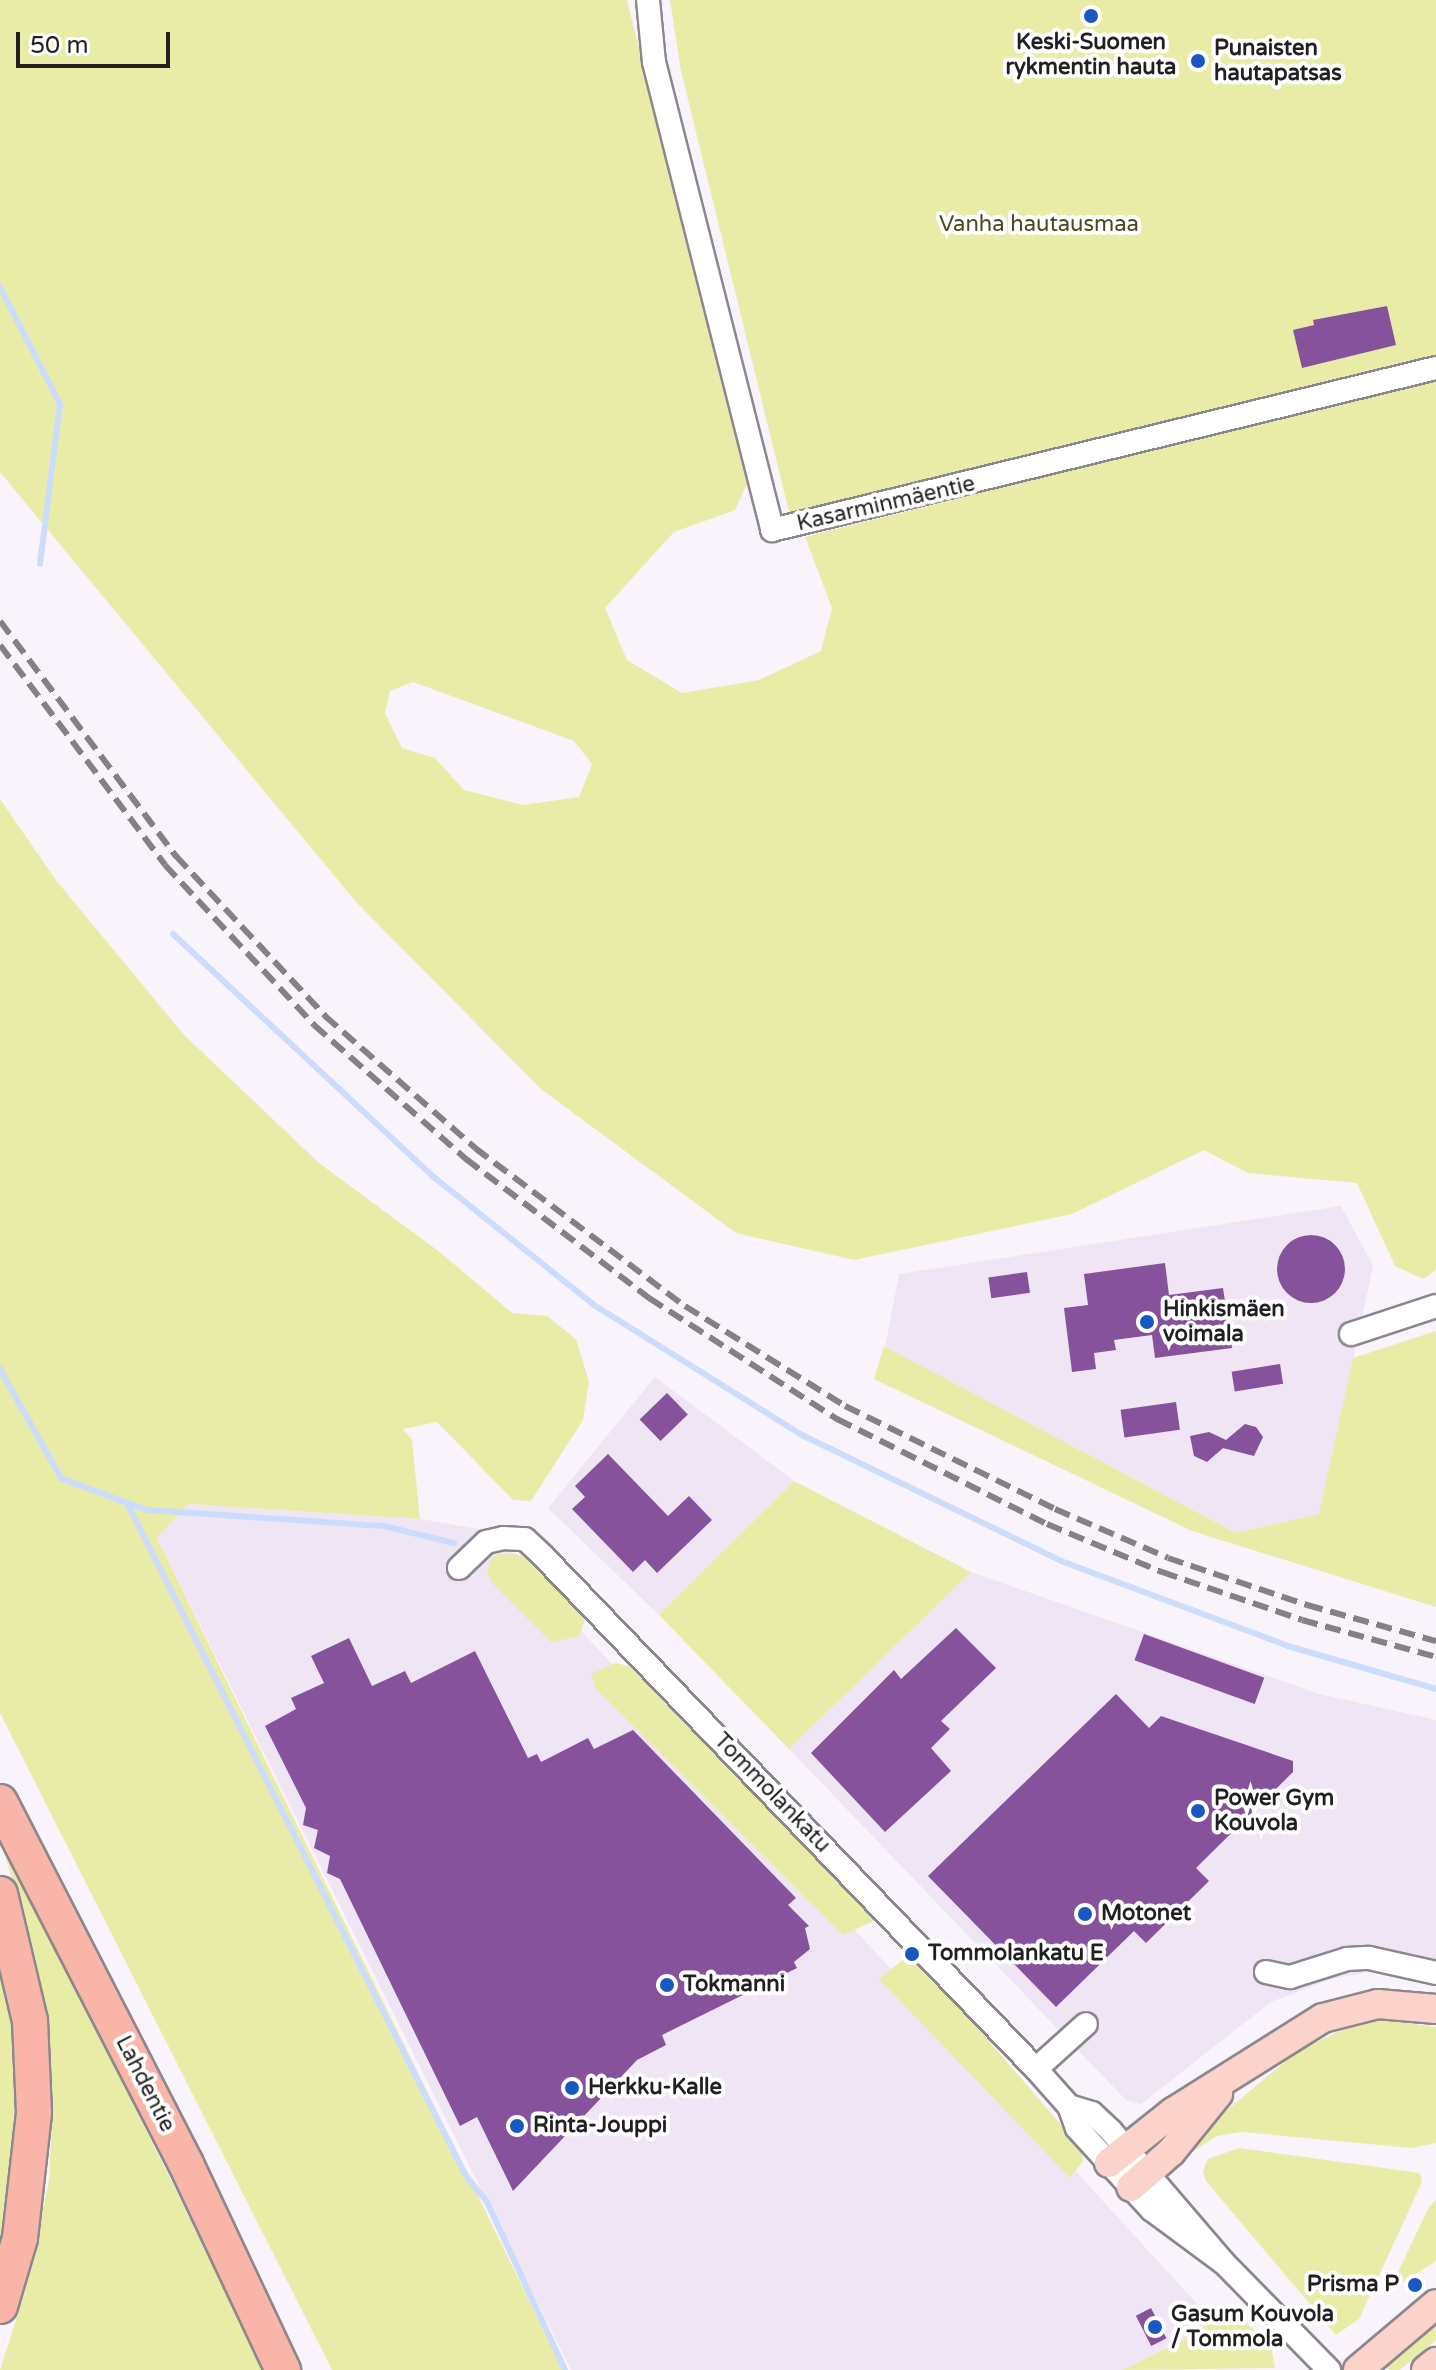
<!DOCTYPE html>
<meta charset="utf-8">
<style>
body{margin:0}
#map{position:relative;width:1436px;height:2370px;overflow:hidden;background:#f9f3fb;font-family:"Varela Round",sans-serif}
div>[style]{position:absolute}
.built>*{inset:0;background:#efe5f4}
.green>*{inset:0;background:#e9eca7}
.stream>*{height:6px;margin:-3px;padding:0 3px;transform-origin:3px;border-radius:3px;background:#cbdcfd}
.building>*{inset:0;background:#86529c;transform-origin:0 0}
.round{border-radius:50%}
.roads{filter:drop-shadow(2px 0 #8c878e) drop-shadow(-2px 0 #8c878e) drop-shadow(0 2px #8c878e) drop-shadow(0 -2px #8c878e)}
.minor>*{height:22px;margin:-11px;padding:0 11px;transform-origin:11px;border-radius:11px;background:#fff}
.major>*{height:28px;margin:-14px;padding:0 14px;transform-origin:14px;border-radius:14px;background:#fbd3ca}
.highway>*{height:34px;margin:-17px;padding:0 17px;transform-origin:17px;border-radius:17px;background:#f9b5a7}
.rail>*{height:6px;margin-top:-3px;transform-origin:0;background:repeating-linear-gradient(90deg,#848086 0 16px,transparent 0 24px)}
.dots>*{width:22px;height:22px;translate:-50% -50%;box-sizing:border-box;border:4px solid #fff;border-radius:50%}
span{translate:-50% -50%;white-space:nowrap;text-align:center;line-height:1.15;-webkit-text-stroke:8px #fff;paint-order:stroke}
.poi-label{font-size:22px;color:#211f22;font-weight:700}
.left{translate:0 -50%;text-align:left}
.right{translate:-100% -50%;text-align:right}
.park-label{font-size:22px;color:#494a21}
.street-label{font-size:22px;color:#211f22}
.scale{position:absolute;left:16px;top:32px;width:154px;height:36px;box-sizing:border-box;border:4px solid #211f22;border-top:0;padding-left:10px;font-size:24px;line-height:28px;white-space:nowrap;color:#211f22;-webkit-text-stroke:6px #fff;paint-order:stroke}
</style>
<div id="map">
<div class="built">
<div style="clip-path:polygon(1341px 1206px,1373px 1266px,1320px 1514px,1236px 1533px,885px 1347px,899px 1274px)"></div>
<div style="clip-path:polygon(655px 1377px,794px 1481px,659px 1615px,548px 1508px)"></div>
<div style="clip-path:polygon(187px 1504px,420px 1519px,490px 1531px,1209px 2317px,1190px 2336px,1123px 2370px,571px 2370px,157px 1538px)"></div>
<div style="clip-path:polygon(971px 1572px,1319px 1694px,1436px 1720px,1436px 1981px,1375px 1971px,1331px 1979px,1271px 2002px,1141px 2104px,1126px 2100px,789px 1749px)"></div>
</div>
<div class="green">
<div style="clip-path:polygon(evenodd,0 0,627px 0,747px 484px,735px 510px,674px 532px,605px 608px,627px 660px,682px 693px,759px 680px,821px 651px,832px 608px,805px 537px,1436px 377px,1436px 1270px,1423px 1279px,1395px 1266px,1357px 1183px,1248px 1173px,1204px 1150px,1072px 1214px,854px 1260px,736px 1233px,541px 1089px,356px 902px,0 472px,0 0,413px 682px,574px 741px,592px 764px,579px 797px,523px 805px,464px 790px,435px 758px,402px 748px,385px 713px,390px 691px,413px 682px)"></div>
<div style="clip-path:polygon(670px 0,1436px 0,1436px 359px,790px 516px,681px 71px)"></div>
<div style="clip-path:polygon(0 799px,55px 879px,184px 1035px,319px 1163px,441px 1253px,512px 1313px,547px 1316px,576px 1339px,589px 1382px,583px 1420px,531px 1501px,513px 1500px,437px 1422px,403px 1429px,412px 1440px,420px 1519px,188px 1504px,157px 1538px,563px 2370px,332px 2370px,0 1713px)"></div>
<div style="clip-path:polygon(1436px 1331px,1436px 1607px,1192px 1531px,874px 1379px,884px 1346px,1236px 1533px,1319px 1514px,1353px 1358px)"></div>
<div style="clip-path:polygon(794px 1481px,971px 1572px,789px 1749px,659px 1615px)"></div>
<div style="clip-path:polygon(513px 1553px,526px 1558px,575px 1608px,585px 1621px,579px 1636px,551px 1642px,494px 1585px,487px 1573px,490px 1561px,498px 1554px)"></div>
<div style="clip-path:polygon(615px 1663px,629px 1666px,876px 1920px,843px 1935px,596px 1689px,591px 1674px)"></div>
<div style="clip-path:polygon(0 1839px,177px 2192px,262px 2370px,0 2370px,25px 2292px,49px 2180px,53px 2106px,49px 2027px,34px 1952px)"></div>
<div style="clip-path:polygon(905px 1958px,919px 1960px,1081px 2148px,1083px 2161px,1070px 2178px,879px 1979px)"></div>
<div style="clip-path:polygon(0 1972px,13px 2034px,17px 2098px,17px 2162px,0 2264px)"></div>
<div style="clip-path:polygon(1384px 2020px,1436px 2027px,1436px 2143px,1412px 2148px,1242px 2132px,1217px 2136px,1189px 2154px,1210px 2124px,1298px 2051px,1348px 2027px)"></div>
<div style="clip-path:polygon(1239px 2148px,1420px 2173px,1422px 2182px,1359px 2319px,1336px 2335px,1206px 2181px,1203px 2171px,1208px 2159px)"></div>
<div style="clip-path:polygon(1436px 2200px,1436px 2261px,1389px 2291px,1429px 2207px)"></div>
<div style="clip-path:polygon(1218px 2311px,1239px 2317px,1271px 2344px,1275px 2368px,1123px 2370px,1190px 2336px)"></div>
<div style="clip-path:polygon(1436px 2325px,1436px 2340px,1400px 2370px,1389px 2370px,1386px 2367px)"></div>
</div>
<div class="stream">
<div style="left:0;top:287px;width:131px;rotate:62.9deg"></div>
<div style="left:60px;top:404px;width:161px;rotate:97.1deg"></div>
<div style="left:173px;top:934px;width:358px;rotate:43deg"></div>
<div style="left:435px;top:1178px;width:203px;rotate:38.6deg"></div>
<div style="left:594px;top:1305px;width:248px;rotate:32deg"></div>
<div style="left:804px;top:1436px;width:286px;rotate:25.9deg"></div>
<div style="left:1061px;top:1561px;width:242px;rotate:20.5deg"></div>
<div style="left:1288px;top:1646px;width:154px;rotate:16.2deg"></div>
<div style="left:0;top:1369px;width:125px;rotate:60.8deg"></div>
<div style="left:61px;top:1478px;width:71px;rotate:20.7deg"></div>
<div style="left:127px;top:1503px;width:22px;rotate:18deg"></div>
<div style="left:148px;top:1510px;width:237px;rotate:3.9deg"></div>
<div style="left:384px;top:1526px;width:72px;rotate:13.7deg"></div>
<div style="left:127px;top:1503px;width:754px;rotate:63.26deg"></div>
<div style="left:466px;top:2176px;width:33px;rotate:51deg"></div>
<div style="left:487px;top:2202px;width:185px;rotate:65.1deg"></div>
</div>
<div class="building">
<div style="clip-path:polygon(1387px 306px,1396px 345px,1302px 368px,1293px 330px,1314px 325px,1313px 320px)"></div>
<div class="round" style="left:1277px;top:1235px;width:68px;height:68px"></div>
<div style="clip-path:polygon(1165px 1263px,1169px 1295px,1223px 1288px,1226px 1308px,1251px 1308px,1228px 1321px,1232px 1348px,1155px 1358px,1152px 1335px,1114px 1340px,1116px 1350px,1094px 1353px,1096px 1369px,1072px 1372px,1064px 1308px,1088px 1305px,1084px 1274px)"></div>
<div style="left:1027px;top:1272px;width:21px;height:39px;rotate:82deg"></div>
<div style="left:1280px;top:1364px;width:20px;height:49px;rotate:81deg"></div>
<div style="left:667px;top:1393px;width:30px;height:38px;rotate:46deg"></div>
<div style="left:1176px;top:1402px;width:28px;height:56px;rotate:82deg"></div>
<div style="clip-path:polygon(1245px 1424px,1256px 1427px,1263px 1437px,1254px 1456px,1223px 1448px,1207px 1462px,1194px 1456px,1190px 1436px,1209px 1432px,1226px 1440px)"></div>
<div style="clip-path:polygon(608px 1454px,668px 1516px,689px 1496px,712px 1520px,657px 1573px,645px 1560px,633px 1572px,572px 1509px,585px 1497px,575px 1486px)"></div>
<div style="clip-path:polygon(956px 1628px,996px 1668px,941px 1721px,950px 1729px,931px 1748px,951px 1771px,885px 1832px,811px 1753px,894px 1670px,901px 1679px)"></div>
<div style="left:1144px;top:1634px;width:128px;height:28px;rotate:20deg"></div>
<div style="clip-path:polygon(349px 1638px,372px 1686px,405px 1671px,411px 1683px,475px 1651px,528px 1758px,537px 1754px,541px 1762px,588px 1738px,594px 1749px,633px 1730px,796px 1898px,788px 1905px,809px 1926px,805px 1928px,810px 1949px,794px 1962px,797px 1968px,662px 2035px,666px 2045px,637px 2060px,513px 2191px,477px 2117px,460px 2126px,340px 1879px,327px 1873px,330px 1856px,314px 1848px,318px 1830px,303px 1825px,306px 1808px,265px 1726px,296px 1709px,291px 1698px,324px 1683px,311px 1656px)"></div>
<div style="clip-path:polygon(1116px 1694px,1149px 1728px,1161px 1716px,1293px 1761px,1293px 1772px,1196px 1868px,1209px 1881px,1146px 1943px,1134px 1931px,1056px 2007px,928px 1876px)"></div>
<div style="left:1151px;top:2308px;width:34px;height:17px;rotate:63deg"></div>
</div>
<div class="roads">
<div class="minor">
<div style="left:648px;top:0;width:62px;rotate:84.5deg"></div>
<div style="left:654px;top:62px;width:483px;rotate:75.8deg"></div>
<div style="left:772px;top:530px;width:683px;rotate:-13.71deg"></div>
<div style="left:1351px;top:1334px;width:89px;rotate:-18.2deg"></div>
<div style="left:459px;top:1568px;width:37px;rotate:-44deg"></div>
<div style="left:486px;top:1542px;width:17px;rotate:-13deg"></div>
<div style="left:503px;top:1538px;width:22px;rotate:3deg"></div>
<div style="left:525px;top:1539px;width:25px;rotate:43deg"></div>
<div style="left:543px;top:1556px;width:711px;rotate:46.14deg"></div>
<div style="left:1036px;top:2069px;width:50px;rotate:48.3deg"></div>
<div style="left:1069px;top:2106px;width:23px;rotate:70deg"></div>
<div style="left:1077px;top:2128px;width:111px;rotate:47.6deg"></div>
<div style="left:1152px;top:2210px;width:89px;rotate:36.4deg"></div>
<div style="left:1266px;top:1972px;width:25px;rotate:12deg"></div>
<div style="left:1290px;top:1977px;width:60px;rotate:-17.5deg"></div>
<div style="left:1347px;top:1959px;width:22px;rotate:-3deg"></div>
<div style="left:1369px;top:1958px;width:69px;rotate:12.6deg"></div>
<div style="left:1036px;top:2069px;width:67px;rotate:-42deg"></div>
<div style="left:1069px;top:2106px;width:24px;rotate:17deg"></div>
<div style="left:1092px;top:2113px;width:26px;rotate:43deg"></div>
<div style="left:1111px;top:2131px;width:174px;rotate:49.4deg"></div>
<div style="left:1224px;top:2263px;width:150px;rotate:45.5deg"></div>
</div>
<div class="major">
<div style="left:1109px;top:2163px;width:82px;rotate:-38.6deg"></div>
<div style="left:1173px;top:2112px;width:177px;rotate:-32.1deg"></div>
<div style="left:1323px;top:2018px;width:57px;rotate:-14.3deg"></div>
<div style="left:1378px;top:2004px;width:58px;rotate:4.9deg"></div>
<div style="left:1131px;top:2187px;width:53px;rotate:-41.2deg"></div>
<div style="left:1171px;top:2152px;width:75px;rotate:-51deg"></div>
<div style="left:1358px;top:2370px;width:102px;rotate:-40.2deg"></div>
<div style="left:1426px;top:2370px;width:13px;rotate:-39deg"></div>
</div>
<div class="highway">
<div style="left:0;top:1802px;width:407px;rotate:62.8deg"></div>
<div style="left:186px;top:2164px;width:228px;rotate:64.8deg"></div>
<div style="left:0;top:1894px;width:130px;rotate:76.7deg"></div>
<div style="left:30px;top:2021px;width:92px;rotate:87.5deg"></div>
<div style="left:34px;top:2113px;width:126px;rotate:96.4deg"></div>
<div style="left:20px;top:2238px;width:71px;rotate:106.4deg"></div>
</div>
</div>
<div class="rail">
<div style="left:0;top:621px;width:294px;rotate:53.2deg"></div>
<div style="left:176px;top:856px;width:219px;rotate:47deg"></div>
<div style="left:325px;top:1016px;width:200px;rotate:41.3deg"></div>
<div style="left:475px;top:1148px;width:263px;rotate:37deg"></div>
<div style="left:685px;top:1306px;width:189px;rotate:32deg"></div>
<div style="left:845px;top:1406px;width:234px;rotate:26.1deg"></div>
<div style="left:1055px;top:1509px;width:123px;rotate:23.4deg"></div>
<div style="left:1168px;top:1558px;width:147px;rotate:18.7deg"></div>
<div style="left:1307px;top:1605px;width:134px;rotate:15.6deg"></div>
<div style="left:0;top:645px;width:275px;rotate:53.1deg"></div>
<div style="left:165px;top:865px;width:219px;rotate:47deg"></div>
<div style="left:314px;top:1025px;width:203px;rotate:41.4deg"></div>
<div style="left:466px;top:1159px;width:230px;rotate:37.2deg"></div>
<div style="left:649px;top:1298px;width:224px;rotate:32.8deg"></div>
<div style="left:837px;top:1419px;width:235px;rotate:26.6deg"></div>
<div style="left:1047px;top:1524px;width:125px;rotate:22.7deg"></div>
<div style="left:1162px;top:1572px;width:148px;rotate:18.9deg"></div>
<div style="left:1302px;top:1620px;width:139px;rotate:15.4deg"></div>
</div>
<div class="dots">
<div style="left:1091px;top:16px;background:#1958c3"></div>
<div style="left:1198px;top:61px;background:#1958c3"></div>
<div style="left:1147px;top:1322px;background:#1958c3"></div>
<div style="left:1198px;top:1811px;background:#1958c3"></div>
<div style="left:1085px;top:1914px;background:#1958c3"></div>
<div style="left:912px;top:1954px;background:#1958c3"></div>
<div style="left:667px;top:1985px;background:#1958c3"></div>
<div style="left:572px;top:2088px;background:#1958c3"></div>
<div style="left:517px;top:2126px;background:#1958c3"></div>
<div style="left:1415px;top:2285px;background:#1958c3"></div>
<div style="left:1155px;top:2327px;background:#1958c3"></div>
</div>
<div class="poi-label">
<span style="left:1091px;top:55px">Keski-Suomen<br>rykmentin hauta</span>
<span class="left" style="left:1214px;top:61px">Punaisten<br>hautapatsas</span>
<span class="left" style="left:1163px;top:1322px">Hinkismäen<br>voimala</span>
<span class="left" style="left:1214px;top:1811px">Power Gym<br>Kouvola</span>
<span class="left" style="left:1101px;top:1914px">Motonet</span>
<span class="left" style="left:928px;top:1954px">Tommolankatu E</span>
<span class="left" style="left:683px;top:1985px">Tokmanni</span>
<span class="left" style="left:588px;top:2088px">Herkku-Kalle</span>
<span class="left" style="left:533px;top:2126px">Rinta-Jouppi</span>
<span class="right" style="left:1399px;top:2285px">Prisma P</span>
<span class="left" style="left:1171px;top:2327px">Gasum Kouvola<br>/ Tommola</span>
</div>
<div class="park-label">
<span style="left:1039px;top:225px">Vanha hautausmaa</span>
</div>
<div class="street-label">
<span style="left:886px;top:504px;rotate:-13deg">Kasarminmäentie</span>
<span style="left:772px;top:1793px;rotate:46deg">Tommolankatu</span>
<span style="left:145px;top:2084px;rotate:63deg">Lahdentie</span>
</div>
<div class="scale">50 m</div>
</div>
